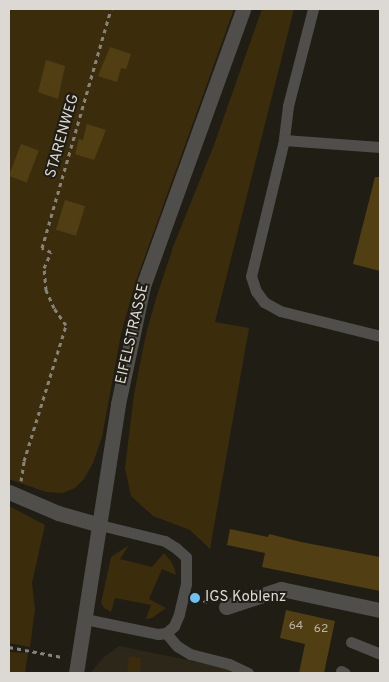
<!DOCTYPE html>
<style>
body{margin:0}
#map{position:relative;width:389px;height:682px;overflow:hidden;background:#201d15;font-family:Overpass,sans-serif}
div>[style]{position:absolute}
.built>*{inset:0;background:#2d271a}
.green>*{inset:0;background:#3b2d0c}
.building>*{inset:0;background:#513f13;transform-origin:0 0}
.path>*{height:3px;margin-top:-1.5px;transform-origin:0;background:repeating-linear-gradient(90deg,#86837c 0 4px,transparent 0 8px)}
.service>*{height:11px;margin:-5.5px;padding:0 5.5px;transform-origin:5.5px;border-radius:5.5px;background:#504e4a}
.minor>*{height:15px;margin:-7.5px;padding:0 7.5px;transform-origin:7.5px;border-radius:7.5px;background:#504e4a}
.tertiary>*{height:15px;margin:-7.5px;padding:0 7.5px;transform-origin:7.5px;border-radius:7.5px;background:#504e4a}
.dots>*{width:14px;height:14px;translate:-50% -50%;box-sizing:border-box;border:2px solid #201d15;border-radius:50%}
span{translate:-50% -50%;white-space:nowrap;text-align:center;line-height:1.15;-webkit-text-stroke:4px #201d15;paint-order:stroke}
.number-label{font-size:12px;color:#b9b2a4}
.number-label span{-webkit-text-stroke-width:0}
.street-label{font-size:15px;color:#dcd9d4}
.poi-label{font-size:15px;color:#dcd9d4}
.left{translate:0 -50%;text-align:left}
.frame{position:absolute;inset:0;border:10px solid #dcd9d4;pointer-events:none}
</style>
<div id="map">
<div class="built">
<div style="clip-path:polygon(119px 646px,188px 660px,244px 673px,90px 673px,104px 657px)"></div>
</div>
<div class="green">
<div style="clip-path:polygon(9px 9px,234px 9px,136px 281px,121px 334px,102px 437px,93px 463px,84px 479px,75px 488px,63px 493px,46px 492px,9px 479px)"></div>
<div style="clip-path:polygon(262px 9px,294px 9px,215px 322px,249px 328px,210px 549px,190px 530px,153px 516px,131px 496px,125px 468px,134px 394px,146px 334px,155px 302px,173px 247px,214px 145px)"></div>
<div style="clip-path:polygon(9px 506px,45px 525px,32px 583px,35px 609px,30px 647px,9px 643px)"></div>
<div style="clip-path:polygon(129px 545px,120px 559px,152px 567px,164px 553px,171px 561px,175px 570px,176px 575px,162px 569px,149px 599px,166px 608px,152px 618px,146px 619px,151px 605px,115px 598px,111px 612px,104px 608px,101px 603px,111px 557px)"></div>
<div style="clip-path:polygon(9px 652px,28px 653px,25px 673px,9px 673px)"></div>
<div style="clip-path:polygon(129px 656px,141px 658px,140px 673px,127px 673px)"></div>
</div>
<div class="building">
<div style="clip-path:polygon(110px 47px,131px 54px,126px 69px,121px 68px,117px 82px,98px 76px)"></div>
<div style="clip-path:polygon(46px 60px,65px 66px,58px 99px,38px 92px)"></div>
<div style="clip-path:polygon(87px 124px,106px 130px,94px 160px,75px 154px,79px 139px,83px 140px)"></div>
<div style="left:21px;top:144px;width:19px;height:34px;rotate:21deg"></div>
<div style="clip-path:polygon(375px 177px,380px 177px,380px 271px,353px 264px)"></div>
<div style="left:65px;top:200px;width:21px;height:31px;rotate:17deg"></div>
<div style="clip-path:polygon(230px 529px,268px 537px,269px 534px,301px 542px,380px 557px,380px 591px,262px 567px,265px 553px,227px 545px)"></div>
<div style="clip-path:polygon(286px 610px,335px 621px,324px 673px,299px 673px,305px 644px,280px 638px)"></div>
</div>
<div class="path">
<div style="left:21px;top:481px;width:20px;rotate:-81deg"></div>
<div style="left:24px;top:461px;width:142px;rotate:-72.8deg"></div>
<div style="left:66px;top:325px;width:21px;rotate:-125deg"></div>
<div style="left:54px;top:308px;width:20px;rotate:-114deg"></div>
<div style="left:46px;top:290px;width:22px;rotate:-95deg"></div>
<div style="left:44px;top:268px;width:17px;rotate:-66deg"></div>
<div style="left:51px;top:252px;width:10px;rotate:-156deg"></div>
<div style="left:42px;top:248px;width:249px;rotate:-73.9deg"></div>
<div style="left:196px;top:598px;width:16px;rotate:18deg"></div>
<div style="left:9px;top:647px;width:54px;rotate:10.7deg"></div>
</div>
<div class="service">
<div style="left:313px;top:9px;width:100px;rotate:104.5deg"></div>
<div style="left:288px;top:106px;width:34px;rotate:97deg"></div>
<div style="left:284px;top:140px;width:140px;rotate:103.6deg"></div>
<div style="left:251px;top:276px;width:16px;rotate:72deg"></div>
<div style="left:256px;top:291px;width:14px;rotate:54deg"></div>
<div style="left:264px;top:302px;width:18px;rotate:29deg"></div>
<div style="left:280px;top:311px;width:103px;rotate:14deg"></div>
<div style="left:284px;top:140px;width:96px;rotate:4.2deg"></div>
<div style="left:85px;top:619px;width:75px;rotate:11.6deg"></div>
<div style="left:158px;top:634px;width:8px;rotate:-7deg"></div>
<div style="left:166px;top:633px;width:11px;rotate:-41deg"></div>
<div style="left:174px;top:626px;width:13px;rotate:-67deg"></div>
<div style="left:179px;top:614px;width:31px;rotate:-77deg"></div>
<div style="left:186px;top:584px;width:27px;rotate:-90deg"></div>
<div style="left:186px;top:557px;width:13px;rotate:-138deg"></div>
<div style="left:176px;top:548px;width:13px;rotate:-148deg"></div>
<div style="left:165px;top:541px;width:67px;rotate:-166.2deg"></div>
<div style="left:166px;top:633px;width:17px;rotate:50deg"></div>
<div style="left:177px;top:646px;width:15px;rotate:32deg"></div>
<div style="left:190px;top:654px;width:40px;rotate:14.4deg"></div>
<div style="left:229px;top:664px;width:21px;rotate:25deg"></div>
<div style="left:351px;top:642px;width:31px;rotate:22deg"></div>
<div style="left:341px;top:671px;width:4px;rotate:27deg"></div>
</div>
<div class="minor">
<div style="left:9px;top:492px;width:53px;rotate:23.2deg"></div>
<div style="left:58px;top:513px;width:44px;rotate:15.9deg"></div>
<div style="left:226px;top:607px;width:58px;rotate:-18.1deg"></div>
<div style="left:281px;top:589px;width:101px;rotate:12deg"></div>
</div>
<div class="tertiary">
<div style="left:76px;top:673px;width:272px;rotate:-81.1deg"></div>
<div style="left:118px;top:404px;width:121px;rotate:-78deg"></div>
<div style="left:143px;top:286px;width:294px;rotate:-70.1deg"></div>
</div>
<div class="dots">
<div style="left:195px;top:598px;background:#6ec2f3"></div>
</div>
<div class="number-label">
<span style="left:296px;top:627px">64</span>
<span style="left:321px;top:630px">62</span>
</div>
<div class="street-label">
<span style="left:63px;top:136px;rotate:-74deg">STARENWEG</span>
<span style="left:133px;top:334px;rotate:-77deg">EIFELSTRASSE</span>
</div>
<div class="poi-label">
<span class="left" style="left:205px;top:598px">IGS Koblenz</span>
</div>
<div class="frame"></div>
</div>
